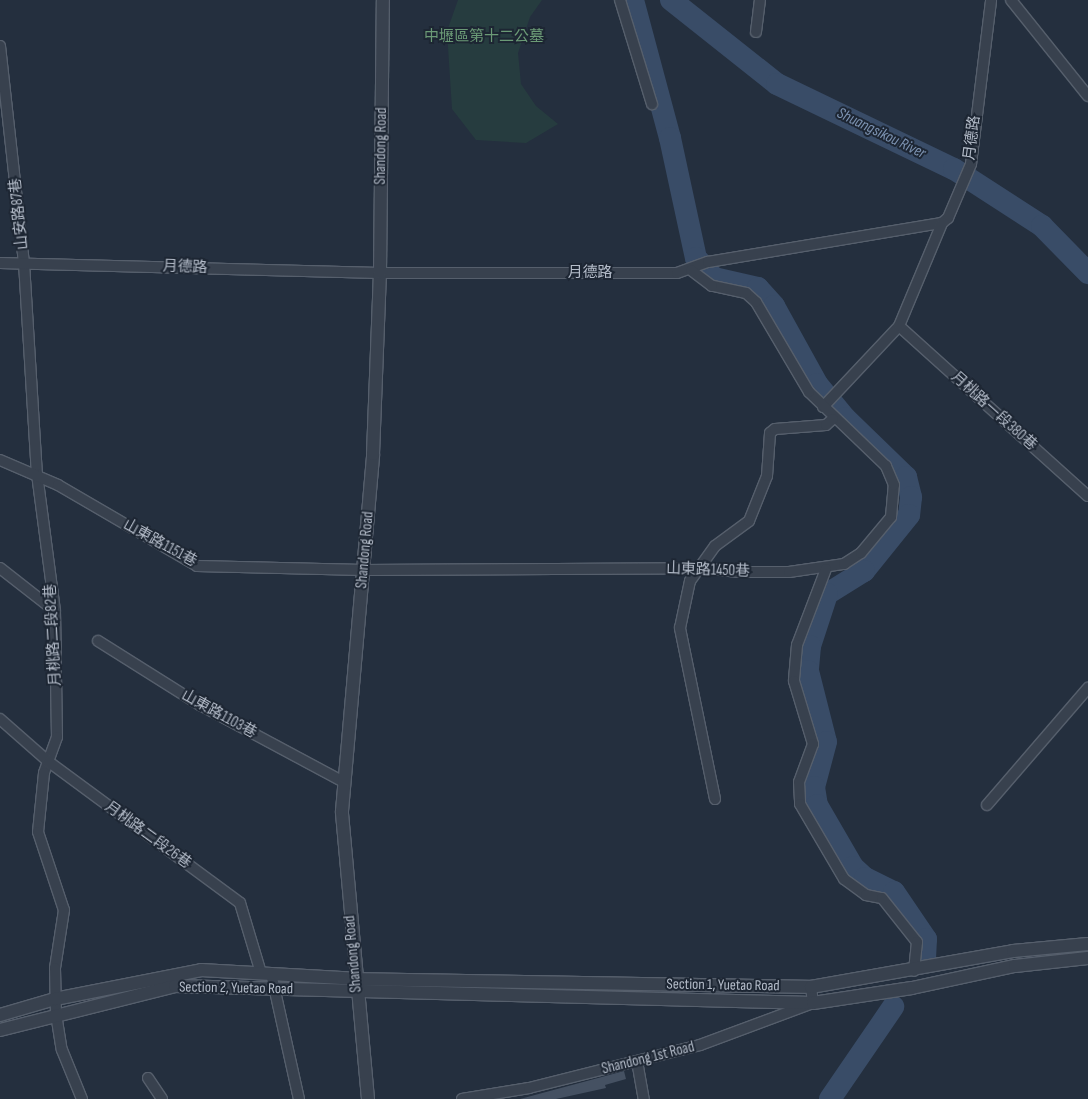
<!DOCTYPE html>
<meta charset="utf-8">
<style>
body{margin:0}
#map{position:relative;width:1088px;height:1099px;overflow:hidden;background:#242f3e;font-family:"Sofia Sans Condensed","Noto Sans TC",sans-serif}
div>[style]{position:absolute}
.green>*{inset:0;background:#263c3f}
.river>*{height:22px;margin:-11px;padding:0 11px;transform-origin:11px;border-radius:11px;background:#394c67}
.building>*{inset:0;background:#455162}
.roads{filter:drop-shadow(1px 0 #565f6c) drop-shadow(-1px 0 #565f6c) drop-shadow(0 1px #565f6c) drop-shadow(0 -1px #565f6c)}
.minor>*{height:10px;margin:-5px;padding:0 5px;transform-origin:5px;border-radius:5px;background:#38414e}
.tertiary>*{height:12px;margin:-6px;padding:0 6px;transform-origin:6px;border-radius:6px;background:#38414e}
span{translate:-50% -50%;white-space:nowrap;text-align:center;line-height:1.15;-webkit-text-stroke:4px #1d2633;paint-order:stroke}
.park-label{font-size:15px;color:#6b9a76}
.street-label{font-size:15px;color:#b4bcc9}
.water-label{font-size:16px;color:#7c92b1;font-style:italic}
</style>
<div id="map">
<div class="green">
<div style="clip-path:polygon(458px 0,542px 0,530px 17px,518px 53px,521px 84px,536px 106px,558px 124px,526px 143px,476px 140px,452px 109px,447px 31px)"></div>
</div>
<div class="river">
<div style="left:633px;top:0;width:143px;rotate:75deg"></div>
<div style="left:670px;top:138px;width:123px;rotate:77.8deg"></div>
<div style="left:696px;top:258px;width:27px;rotate:48deg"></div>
<div style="left:714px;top:278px;width:45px;rotate:12.8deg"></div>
<div style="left:758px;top:288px;width:24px;rotate:48deg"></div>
<div style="left:774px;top:306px;width:89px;rotate:61.1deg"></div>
<div style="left:817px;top:384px;width:44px;rotate:50.5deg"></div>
<div style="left:845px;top:418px;width:85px;rotate:44deg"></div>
<div style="left:906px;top:477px;width:21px;rotate:76deg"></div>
<div style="left:911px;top:497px;width:18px;rotate:96deg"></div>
<div style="left:909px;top:515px;width:72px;rotate:128.8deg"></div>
<div style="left:864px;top:571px;width:44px;rotate:148.1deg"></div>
<div style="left:827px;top:594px;width:55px;rotate:108.1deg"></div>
<div style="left:810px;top:646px;width:25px;rotate:95deg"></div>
<div style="left:808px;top:671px;width:73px;rotate:75.8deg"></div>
<div style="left:826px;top:742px;width:47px;rotate:104.9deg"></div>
<div style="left:814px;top:787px;width:18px;rotate:81deg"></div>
<div style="left:817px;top:805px;width:72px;rotate:59.9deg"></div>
<div style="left:853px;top:867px;width:16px;rotate:43deg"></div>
<div style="left:865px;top:878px;width:32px;rotate:26deg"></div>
<div style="left:894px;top:892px;width:57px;rotate:55.8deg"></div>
<div style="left:926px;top:939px;width:20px;rotate:93deg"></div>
<div style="left:671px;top:0;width:135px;rotate:38.4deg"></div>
<div style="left:777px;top:84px;width:196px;rotate:25.7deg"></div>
<div style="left:954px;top:169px;width:105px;rotate:32.9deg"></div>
<div style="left:1042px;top:226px;width:66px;rotate:45.6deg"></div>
<div style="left:830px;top:1099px;width:112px;rotate:-55.6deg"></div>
</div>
<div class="building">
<div style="clip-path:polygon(624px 1071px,626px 1079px,605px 1085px,606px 1088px,556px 1099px,520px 1099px)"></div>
</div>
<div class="roads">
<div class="minor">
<div style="left:620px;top:0;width:109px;rotate:72.9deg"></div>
<div style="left:1011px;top:0;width:123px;rotate:51.3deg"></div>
<div style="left:756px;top:32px;width:32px;rotate:-83deg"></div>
<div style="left:0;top:46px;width:218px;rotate:83.7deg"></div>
<div style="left:24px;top:263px;width:211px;rotate:86.5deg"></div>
<div style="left:37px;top:474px;width:138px;rotate:82.5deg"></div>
<div style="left:55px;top:611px;width:126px;rotate:89.1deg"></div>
<div style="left:57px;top:737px;width:38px;rotate:110deg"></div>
<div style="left:44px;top:773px;width:59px;rotate:95.8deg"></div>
<div style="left:38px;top:832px;width:82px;rotate:71.6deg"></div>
<div style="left:64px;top:910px;width:59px;rotate:98.8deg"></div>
<div style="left:55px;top:968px;width:46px;rotate:88.8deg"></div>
<div style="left:56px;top:1014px;width:36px;rotate:81deg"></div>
<div style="left:62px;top:1050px;width:53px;rotate:67.8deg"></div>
<div style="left:0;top:263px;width:380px;rotate:1.5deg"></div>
<div style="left:380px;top:273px;width:297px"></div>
<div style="left:677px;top:273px;width:33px;rotate:-20deg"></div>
<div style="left:708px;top:262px;width:237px;rotate:-9.5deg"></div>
<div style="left:942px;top:223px;width:8px;rotate:-40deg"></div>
<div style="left:948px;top:218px;width:59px;rotate:-66.9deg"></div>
<div style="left:971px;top:164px;width:165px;rotate:-83deg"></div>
<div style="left:899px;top:326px;width:254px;rotate:42deg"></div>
<div style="left:823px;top:407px;width:111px;rotate:-46.8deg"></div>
<div style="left:899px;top:326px;width:112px;rotate:-67.3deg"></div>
<div style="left:0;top:460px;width:63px;rotate:23.3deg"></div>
<div style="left:58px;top:485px;width:161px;rotate:30.2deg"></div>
<div style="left:197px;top:566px;width:167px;rotate:1.4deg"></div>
<div style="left:364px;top:570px;width:334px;rotate:-0.3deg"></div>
<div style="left:698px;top:568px;width:41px;rotate:5.6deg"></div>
<div style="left:739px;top:572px;width:50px"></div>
<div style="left:789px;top:572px;width:56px;rotate:-8.3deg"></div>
<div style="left:844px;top:564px;width:20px;rotate:-33deg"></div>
<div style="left:861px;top:553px;width:47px;rotate:-50.2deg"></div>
<div style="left:891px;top:517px;width:32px;rotate:-85deg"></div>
<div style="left:894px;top:485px;width:21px;rotate:-113deg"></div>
<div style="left:886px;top:466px;width:107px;rotate:-136.1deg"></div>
<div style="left:809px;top:392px;width:104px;rotate:-120.5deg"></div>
<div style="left:756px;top:302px;width:13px;rotate:-138deg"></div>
<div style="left:746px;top:293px;width:35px;rotate:-168deg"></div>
<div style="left:712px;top:286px;width:26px;rotate:-143deg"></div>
<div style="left:0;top:568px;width:70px;rotate:38deg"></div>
<div style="left:826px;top:569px;width:81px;rotate:110.9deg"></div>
<div style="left:797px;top:645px;width:36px;rotate:95deg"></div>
<div style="left:794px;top:681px;width:66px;rotate:73.2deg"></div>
<div style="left:813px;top:744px;width:40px;rotate:110.2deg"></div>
<div style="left:799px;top:782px;width:22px;rotate:87deg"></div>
<div style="left:800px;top:804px;width:87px;rotate:59.6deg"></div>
<div style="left:844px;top:879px;width:27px;rotate:36deg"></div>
<div style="left:866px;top:895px;width:16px;rotate:11deg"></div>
<div style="left:882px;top:898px;width:56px;rotate:51.5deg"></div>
<div style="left:917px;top:942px;width:29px;rotate:96deg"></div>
<div style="left:98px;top:641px;width:120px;rotate:32.1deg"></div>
<div style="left:200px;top:705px;width:161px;rotate:28.2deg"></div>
<div style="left:0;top:719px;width:65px;rotate:41.3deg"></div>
<div style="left:49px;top:762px;width:237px;rotate:36.4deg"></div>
<div style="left:240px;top:903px;width:73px;rotate:73.3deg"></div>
<div style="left:715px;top:799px;width:175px;rotate:-101.6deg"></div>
<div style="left:680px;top:628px;width:48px;rotate:-78deg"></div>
<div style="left:690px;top:581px;width:43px;rotate:-54.5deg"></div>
<div style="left:715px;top:546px;width:42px;rotate:-36.3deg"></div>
<div style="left:749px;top:521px;width:48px;rotate:-68.2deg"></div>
<div style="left:767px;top:476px;width:43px;rotate:-86deg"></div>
<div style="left:770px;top:433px;width:6px;rotate:-39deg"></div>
<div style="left:775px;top:429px;width:51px;rotate:-4.5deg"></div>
<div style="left:826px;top:425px;width:9px;rotate:-41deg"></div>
<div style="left:987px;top:805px;width:155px;rotate:-49.2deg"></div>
<div style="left:271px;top:973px;width:129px;rotate:77.5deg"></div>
<div style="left:637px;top:1061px;width:39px;rotate:80deg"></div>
<div style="left:148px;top:1078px;width:25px;rotate:56deg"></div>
<div style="left:462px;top:1099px;width:68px;rotate:-9.3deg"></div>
<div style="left:529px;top:1088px;width:176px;rotate:-14.1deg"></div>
<div style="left:700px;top:1045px;width:121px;rotate:-20.4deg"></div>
<div style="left:813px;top:1003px;width:16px;rotate:-97deg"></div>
</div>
<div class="tertiary">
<div style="left:0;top:1015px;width:57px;rotate:-16.2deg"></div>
<div style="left:55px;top:999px;width:149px;rotate:-11.2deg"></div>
<div style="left:201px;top:970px;width:154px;rotate:3.3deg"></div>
<div style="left:355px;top:979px;width:456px;rotate:1deg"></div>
<div style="left:811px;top:987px;width:205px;rotate:-10.1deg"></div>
<div style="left:1013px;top:951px;width:75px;rotate:-5.3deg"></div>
<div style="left:0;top:1030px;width:180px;rotate:-14.1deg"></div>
<div style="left:175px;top:986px;width:638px;rotate:1.53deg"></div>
<div style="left:813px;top:1003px;width:100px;rotate:-8.6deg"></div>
<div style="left:912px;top:988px;width:105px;rotate:-12.1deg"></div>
<div style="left:1015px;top:966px;width:73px;rotate:-6.3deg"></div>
<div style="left:368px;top:1099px;width:289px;rotate:-95.2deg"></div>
<div style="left:342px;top:811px;width:358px;rotate:-85deg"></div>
<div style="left:373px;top:454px;width:181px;rotate:-87.8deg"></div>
<div style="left:380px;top:273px;width:273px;rotate:-89.4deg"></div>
</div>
</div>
<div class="park-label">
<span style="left:484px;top:37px">中壢區第十二公墓</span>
</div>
<div class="street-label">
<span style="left:972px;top:138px;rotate:-83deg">月德路</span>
<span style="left:381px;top:146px;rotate:-89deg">Shandong Road</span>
<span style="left:19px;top:214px;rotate:-96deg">山安路87巷</span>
<span style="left:185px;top:267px;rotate:2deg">月德路</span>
<span style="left:590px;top:273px">月德路</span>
<span style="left:994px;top:411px;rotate:42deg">月桃路一段380巷</span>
<span style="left:160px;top:543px;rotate:29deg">山東路1151巷</span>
<span style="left:365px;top:550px;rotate:-85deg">Shandong Road</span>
<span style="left:708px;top:570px;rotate:2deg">山東路1450巷</span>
<span style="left:53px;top:635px;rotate:-93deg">月桃路二段82巷</span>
<span style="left:219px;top:714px;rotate:29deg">山東路1103巷</span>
<span style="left:148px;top:835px;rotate:36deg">月桃路二段26巷</span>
<span style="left:353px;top:954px;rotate:-95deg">Shandong Road</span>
<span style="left:723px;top:985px;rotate:1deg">Section 1, Yuetao Road</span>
<span style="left:236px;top:988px;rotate:1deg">Section 2, Yuetao Road</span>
<span style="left:648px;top:1058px;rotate:-14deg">Shandong 1st Road</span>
</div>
<div class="water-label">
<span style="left:881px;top:134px;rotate:26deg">Shuangsikou River</span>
</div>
</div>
